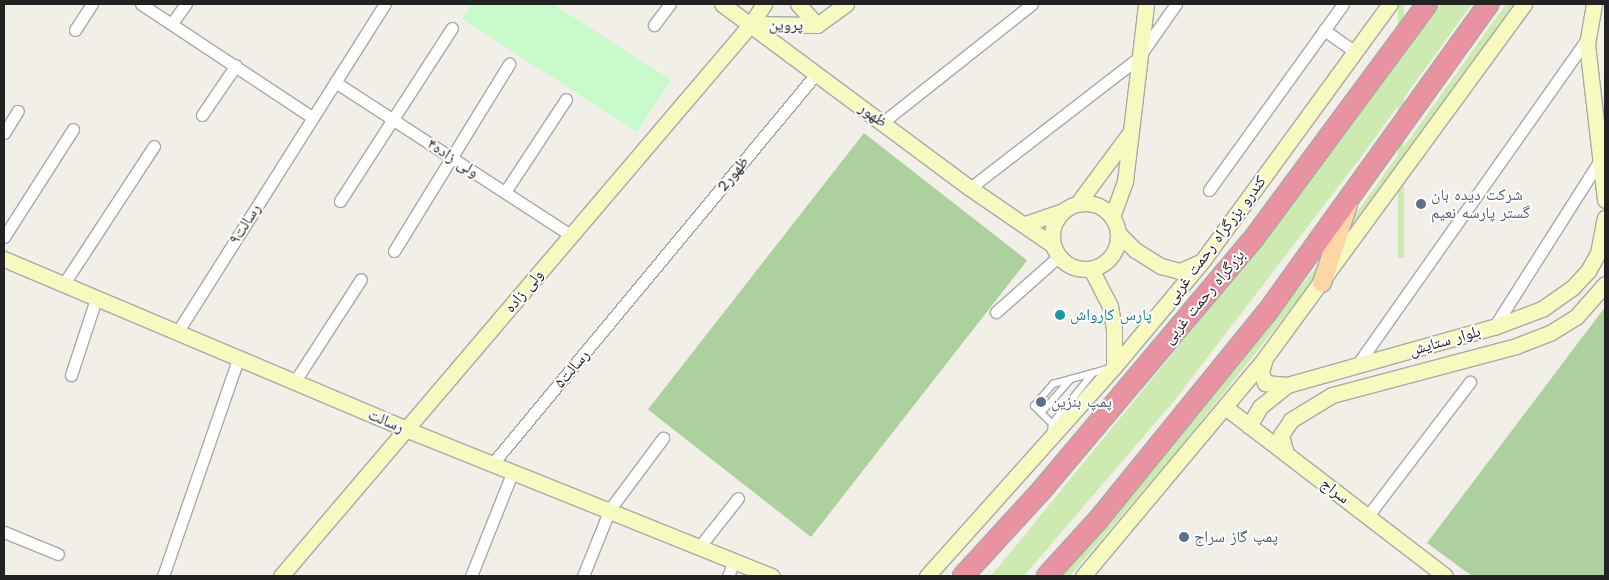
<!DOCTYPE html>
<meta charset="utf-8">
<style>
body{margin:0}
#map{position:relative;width:1609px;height:580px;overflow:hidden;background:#f2efe9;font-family:"Work Sans","Noto Naskh Arabic",sans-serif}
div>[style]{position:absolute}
.grass>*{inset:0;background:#cdebb0;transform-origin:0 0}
.forest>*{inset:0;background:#add19e;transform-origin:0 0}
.park>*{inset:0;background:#c8facc}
.roads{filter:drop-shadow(1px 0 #a9a9a9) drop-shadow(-1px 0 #a9a9a9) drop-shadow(0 1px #a9a9a9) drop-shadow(0 -1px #a9a9a9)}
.lane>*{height:5.5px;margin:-2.75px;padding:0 2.75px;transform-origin:2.75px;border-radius:2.75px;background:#fff}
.street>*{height:11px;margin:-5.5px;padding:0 5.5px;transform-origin:5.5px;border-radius:5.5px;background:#fff}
.secondary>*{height:15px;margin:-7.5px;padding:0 7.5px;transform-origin:7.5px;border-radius:7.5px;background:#f7fabf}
.secondary>.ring{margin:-7.5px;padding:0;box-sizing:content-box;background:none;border:15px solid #f7fabf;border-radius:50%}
.primary>*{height:18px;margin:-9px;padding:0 9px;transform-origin:9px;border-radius:9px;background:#fcd6a4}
.highway>*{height:20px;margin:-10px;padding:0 10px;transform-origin:10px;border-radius:10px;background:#e892a2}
.dots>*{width:14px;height:14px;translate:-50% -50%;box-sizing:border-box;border:2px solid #fff;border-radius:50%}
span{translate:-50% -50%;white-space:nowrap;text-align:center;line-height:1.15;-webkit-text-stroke:4px #fff;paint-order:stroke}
.street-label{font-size:16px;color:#222}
.service-label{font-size:16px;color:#4e5e75}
.left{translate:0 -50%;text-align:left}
.culture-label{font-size:16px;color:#0d838f}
.frame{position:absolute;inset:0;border:5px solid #222;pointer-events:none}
</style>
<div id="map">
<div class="grass">
<div style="left:1398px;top:4px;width:6px;height:254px"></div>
<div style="clip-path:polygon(1441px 4px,1472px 4px,1358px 161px,1174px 401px,1024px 576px,991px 576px,1236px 276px)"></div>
<div style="clip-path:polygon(1506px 4px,1515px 4px,1351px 231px,1353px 218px)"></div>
<div style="clip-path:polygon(1318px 265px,1317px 276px,1178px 450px,1070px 576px,1063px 576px)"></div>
</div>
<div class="forest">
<div style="left:864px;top:133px;width:207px;height:351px;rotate:38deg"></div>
<div style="clip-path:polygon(1605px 307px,1605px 576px,1472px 576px,1427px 543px)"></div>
</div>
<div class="park">
<div style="clip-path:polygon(472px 4px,553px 4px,671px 80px,637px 132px,462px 19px)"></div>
</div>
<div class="roads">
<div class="lane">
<div style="left:1041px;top:413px;width:45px;rotate:-48.6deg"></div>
<div style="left:1052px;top:424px;width:65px;rotate:-51.2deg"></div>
<div style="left:1051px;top:433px;width:9px;rotate:-84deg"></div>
<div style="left:1052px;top:424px;width:25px;rotate:-135deg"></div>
<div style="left:1034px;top:406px;width:29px;rotate:-49deg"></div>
<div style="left:1053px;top:384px;width:56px;rotate:-15.5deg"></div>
</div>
<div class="street">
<div style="left:141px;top:4px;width:205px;rotate:33.5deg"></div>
<div style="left:172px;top:23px;width:24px;rotate:-54deg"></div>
<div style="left:654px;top:25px;width:26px;rotate:-53deg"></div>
<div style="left:75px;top:30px;width:31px;rotate:-57deg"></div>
<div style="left:1324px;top:30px;width:38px;rotate:35deg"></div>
<div style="left:335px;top:82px;width:281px;rotate:33deg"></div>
<div style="left:202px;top:115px;width:60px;rotate:-55.8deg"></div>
<div style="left:883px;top:122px;width:190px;rotate:-38.4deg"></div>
<div style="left:4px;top:133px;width:26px;rotate:-58deg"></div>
<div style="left:970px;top:188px;width:212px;rotate:-37.7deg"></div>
<div style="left:1138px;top:58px;width:66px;rotate:-54.9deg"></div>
<div style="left:1209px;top:190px;width:229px;rotate:-54.2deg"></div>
<div style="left:505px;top:192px;width:111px;rotate:-56.7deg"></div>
<div style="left:340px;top:201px;width:206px;rotate:-57.1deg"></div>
<div style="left:4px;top:237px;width:128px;rotate:-57.4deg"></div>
<div style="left:394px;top:251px;width:220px;rotate:-58.4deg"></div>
<div style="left:63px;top:285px;width:166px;rotate:-56.8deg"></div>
<div style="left:996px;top:312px;width:84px;rotate:-41.6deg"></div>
<div style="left:1494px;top:327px;width:198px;rotate:-57.6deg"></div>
<div style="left:178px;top:331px;width:387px;rotate:-57.7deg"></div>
<div style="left:1357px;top:365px;width:400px;rotate:-54.8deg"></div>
<div style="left:71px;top:375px;width:80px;rotate:-71.8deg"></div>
<div style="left:295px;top:381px;width:121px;rotate:-57.1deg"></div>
<div style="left:493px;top:463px;width:506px;rotate:-50.3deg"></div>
<div style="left:1367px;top:517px;width:170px;rotate:-52.7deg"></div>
<div style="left:4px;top:532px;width:58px;rotate:22.2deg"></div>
<div style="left:700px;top:546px;width:61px;rotate:-51.6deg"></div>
<div style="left:163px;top:576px;width:232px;rotate:-70.9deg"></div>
<div style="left:471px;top:576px;width:113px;rotate:-68.2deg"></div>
<div style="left:583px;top:576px;width:72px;rotate:-68.1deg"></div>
<div style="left:610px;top:509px;width:89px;rotate:-53.3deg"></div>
<div style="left:728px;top:576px;width:16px;rotate:-68deg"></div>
</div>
<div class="secondary">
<div style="left:722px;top:4px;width:309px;rotate:36.6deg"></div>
<div style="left:970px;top:188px;width:101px;rotate:34.5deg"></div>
<div style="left:798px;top:4px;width:28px;rotate:48deg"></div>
<div style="left:1594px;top:4px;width:41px;rotate:99.9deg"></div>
<div style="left:1587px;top:44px;width:157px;rotate:83.4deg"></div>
<div style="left:751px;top:24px;width:66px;rotate:0.9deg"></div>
<div style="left:817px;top:25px;width:36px;rotate:-36deg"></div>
<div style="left:1078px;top:203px;width:86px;rotate:-53.5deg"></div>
<div class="ring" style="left:1052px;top:203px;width:51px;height:51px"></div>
<div style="left:1112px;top:217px;width:38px;rotate:-70deg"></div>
<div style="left:1125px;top:181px;width:178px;rotate:-83.2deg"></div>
<div style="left:1025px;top:224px;width:40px;rotate:-18.9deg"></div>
<div style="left:1118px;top:233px;width:24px;rotate:45deg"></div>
<div style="left:1135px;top:250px;width:31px;rotate:32deg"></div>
<div style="left:1161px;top:266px;width:20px;rotate:15deg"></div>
<div style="left:1180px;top:271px;width:22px;rotate:-24deg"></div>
<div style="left:4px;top:259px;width:439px;rotate:22.9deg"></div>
<div style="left:408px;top:430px;width:392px;rotate:21.9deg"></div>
<div style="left:1091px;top:269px;width:42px;rotate:62.8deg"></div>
<div style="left:1110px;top:306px;width:23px;rotate:80deg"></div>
<div style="left:1114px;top:329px;width:38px;rotate:90deg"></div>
<div style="left:1265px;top:358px;width:15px;rotate:106deg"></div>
<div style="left:1261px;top:372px;width:12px;rotate:70deg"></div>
<div style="left:1265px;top:383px;width:22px;rotate:5deg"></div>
<div style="left:1225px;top:407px;width:277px;rotate:37.5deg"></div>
<div style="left:1249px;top:426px;width:22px;rotate:-60deg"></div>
<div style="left:1260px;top:407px;width:35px;rotate:-39deg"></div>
<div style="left:1287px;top:385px;width:215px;rotate:-15.7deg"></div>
<div style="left:1494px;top:327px;width:51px;rotate:-20.6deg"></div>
<div style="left:1542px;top:309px;width:38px;rotate:-35deg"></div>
<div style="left:1573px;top:287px;width:22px;rotate:-47deg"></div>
<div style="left:1588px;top:271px;width:21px;rotate:-61deg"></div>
<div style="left:1598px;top:253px;width:36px;rotate:-79deg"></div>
<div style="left:1286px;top:453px;width:19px;rotate:-106deg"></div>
<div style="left:1281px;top:435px;width:18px;rotate:-56deg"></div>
<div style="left:1291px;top:420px;width:48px;rotate:-31.4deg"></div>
<div style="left:1332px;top:395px;width:190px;rotate:-14.9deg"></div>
<div style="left:1516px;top:346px;width:36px;rotate:-21deg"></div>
<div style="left:1550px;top:333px;width:31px;rotate:-32deg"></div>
<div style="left:1576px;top:317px;width:44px;rotate:-48.7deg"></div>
<div style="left:281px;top:576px;width:725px;rotate:-49.59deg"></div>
<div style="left:751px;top:24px;width:24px;rotate:-57deg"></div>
<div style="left:927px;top:576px;width:280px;rotate:-48.2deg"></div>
<div style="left:1114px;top:367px;width:139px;rotate:-50.2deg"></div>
<div style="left:1203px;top:260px;width:317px;rotate:-53.9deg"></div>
<div style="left:1083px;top:576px;width:284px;rotate:-50.1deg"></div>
<div style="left:1265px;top:358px;width:439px;rotate:-53.8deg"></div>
</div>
<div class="primary">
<div style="left:1322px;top:283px;width:82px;rotate:-71.6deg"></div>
</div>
<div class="highway">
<div style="left:963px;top:576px;width:115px;rotate:-47.5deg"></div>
<div style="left:1041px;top:491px;width:331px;rotate:-49.9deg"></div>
<div style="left:1254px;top:238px;width:291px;rotate:-53.5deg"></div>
<div style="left:1047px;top:576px;width:76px;rotate:-47.7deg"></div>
<div style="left:1098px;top:520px;width:269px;rotate:-50.9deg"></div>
<div style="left:1268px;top:311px;width:378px;rotate:-54.3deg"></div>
</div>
</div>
<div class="dots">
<div style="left:1421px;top:204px;background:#5c6f8a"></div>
<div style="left:1060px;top:315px;background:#0f9aa8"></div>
<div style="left:1041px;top:402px;background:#5c6f8a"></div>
<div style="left:1184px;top:537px;background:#5c6f8a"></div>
</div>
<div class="street-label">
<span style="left:786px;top:25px;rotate:1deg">پروین</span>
<span style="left:873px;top:115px;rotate:36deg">ظهور</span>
<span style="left:453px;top:158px;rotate:33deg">ولی زاده۴</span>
<span style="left:733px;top:174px;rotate:-51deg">2ظهور</span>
<span style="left:245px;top:224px;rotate:-58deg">رسالت۹</span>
<span style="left:1216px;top:240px;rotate:-53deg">کندرو بزرگراه رحمت غربی</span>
<span style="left:524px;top:291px;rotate:-50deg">ولی زاده</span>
<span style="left:1204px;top:297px;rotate:-50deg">بزرگراه رحمت غربی</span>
<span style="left:1445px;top:341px;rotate:-16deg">بلوار ستایش</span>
<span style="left:572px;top:369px;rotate:-50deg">رسالت۵</span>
<span style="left:386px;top:421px;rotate:23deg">رسالت</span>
<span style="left:1335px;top:491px;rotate:38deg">سراج</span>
</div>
<div class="service-label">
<span class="left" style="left:1431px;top:204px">شرکت دیده بان<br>گستر پارسه نعیم</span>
<span class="left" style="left:1051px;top:402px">پمپ بنزین</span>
<span class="left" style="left:1194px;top:537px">پمپ گاز سراج</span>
</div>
<div class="culture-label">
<span class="left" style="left:1070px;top:315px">پارس کارواش</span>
</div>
<div class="frame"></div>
</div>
